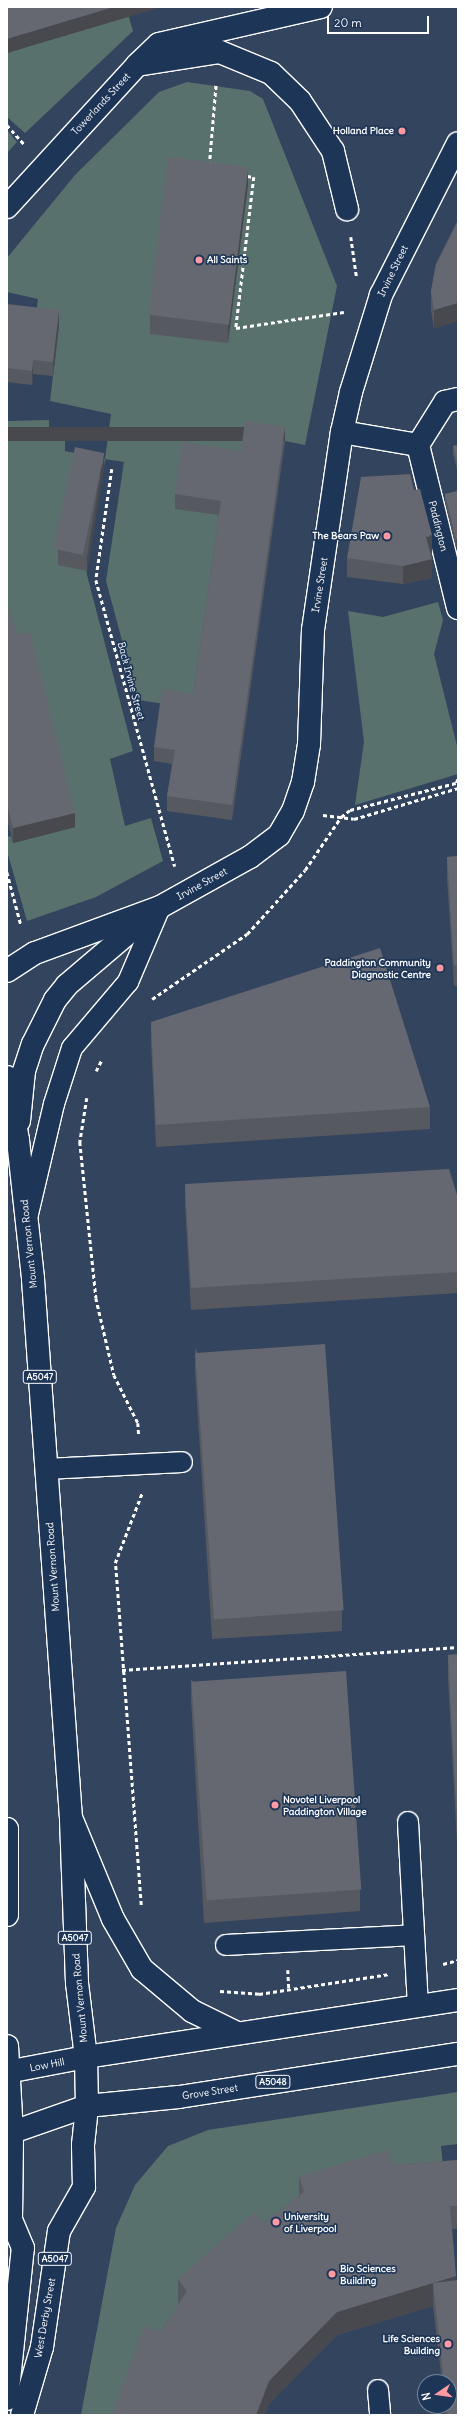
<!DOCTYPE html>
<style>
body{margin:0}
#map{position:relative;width:465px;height:2422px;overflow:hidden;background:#33445e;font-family:Delius,sans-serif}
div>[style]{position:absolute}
.green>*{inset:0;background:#59716d}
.path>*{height:2.5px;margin-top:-1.25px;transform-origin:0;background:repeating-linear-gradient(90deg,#fff 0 4px,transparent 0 7px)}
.roads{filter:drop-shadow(1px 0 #fff) drop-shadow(-1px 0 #fff) drop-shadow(0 1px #fff) drop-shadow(0 -1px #fff)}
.service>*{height:20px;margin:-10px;padding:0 10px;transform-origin:10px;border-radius:10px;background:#1d3557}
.minor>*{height:22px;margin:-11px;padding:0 11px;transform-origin:11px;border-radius:11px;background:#1d3557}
.secondary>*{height:22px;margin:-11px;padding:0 11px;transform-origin:11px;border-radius:11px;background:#1d3557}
.primary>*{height:22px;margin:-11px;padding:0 11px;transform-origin:11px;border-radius:11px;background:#1d3557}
.trunk>*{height:22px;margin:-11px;padding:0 11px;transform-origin:11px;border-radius:11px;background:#1d3557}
.wall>*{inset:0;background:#575960}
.shaded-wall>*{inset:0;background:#47494e;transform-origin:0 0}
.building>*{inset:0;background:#656870;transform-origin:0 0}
.dots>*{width:11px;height:11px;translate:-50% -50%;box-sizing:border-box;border:2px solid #1d3557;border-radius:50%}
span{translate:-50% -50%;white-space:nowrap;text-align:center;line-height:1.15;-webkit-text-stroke:3.5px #1d3557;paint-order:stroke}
.shield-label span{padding:1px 3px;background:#1d3557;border:1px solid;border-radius:3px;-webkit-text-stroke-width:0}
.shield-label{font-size:9px;color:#fff;font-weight:700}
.street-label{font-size:10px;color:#fff}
.poi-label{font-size:10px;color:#fff;font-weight:700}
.right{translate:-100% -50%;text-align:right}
.left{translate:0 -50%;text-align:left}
.frame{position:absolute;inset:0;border:8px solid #fff;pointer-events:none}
.north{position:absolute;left:417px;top:2374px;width:40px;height:40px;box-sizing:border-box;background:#1d3557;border:1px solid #77869a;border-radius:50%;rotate:257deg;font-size:11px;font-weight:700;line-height:16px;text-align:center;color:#fff}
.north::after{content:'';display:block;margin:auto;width:14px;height:18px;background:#ff9aa2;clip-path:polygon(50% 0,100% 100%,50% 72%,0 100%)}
.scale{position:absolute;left:327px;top:16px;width:102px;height:18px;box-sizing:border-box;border:2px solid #fff;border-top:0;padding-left:5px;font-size:12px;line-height:14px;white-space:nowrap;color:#fff;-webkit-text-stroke:3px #1d3557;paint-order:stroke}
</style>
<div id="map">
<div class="green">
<div style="clip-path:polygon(128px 14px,133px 31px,25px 133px,7px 117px,7px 53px)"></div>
<div style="clip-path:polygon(187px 82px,250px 91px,263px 99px,337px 286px,305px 445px,285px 441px,230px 517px,193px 708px,138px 700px,106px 581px,124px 462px,105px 459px,104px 467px,75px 462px,87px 575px,133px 751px,110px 759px,125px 826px,151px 818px,163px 861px,96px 897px,27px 921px,7px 851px,7px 837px,11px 836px,13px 843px,75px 827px,7px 610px,7px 421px,49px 420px,49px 440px,65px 440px,65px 451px,105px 459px,111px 414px,50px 401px,59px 325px,35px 322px,38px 299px,7px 292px,7px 258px,75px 175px,159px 92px)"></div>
<div style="clip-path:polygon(7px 130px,17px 142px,7px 153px)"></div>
<div style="clip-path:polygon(438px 602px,443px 620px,434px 654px,458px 750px,458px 774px,355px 805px,364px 742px,348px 611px,383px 617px)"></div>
<div style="clip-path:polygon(458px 2092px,458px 2144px,441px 2146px,445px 2184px,178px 2302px,187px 2314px,121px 2415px,81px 2415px,116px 2228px,135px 2185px,168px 2146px,208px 2130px)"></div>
</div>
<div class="path">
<div style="left:7px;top:125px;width:27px;rotate:48deg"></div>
<div style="left:209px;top:166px;width:83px;rotate:-85.2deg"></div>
<div style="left:247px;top:176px;width:7px;rotate:8deg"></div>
<div style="left:254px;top:177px;width:152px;rotate:96.8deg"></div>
<div style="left:236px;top:328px;width:109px;rotate:-8.4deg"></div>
<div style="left:351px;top:237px;width:42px;rotate:81.9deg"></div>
<div style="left:112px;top:469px;width:112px;rotate:98.2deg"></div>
<div style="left:96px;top:580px;width:297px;rotate:74.6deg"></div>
<div style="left:323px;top:815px;width:31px;rotate:7deg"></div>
<div style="left:354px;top:819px;width:109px;rotate:-16.6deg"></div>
<div style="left:7px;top:872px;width:55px;rotate:75.2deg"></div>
<div style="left:152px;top:999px;width:115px;rotate:-34.4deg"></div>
<div style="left:247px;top:934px;width:86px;rotate:-47.8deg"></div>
<div style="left:305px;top:870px;width:64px;rotate:-55.8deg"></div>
<div style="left:341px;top:817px;width:11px;rotate:-38deg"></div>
<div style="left:350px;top:810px;width:109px;rotate:-14.3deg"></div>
<div style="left:456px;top:783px;width:5px;rotate:-68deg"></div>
<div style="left:96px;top:1071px;width:13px;rotate:-63deg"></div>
<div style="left:87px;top:1098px;width:45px;rotate:99deg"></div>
<div style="left:80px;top:1142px;width:157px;rotate:84.1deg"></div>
<div style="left:96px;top:1298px;width:79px;rotate:76.8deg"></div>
<div style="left:114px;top:1375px;width:54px;rotate:63.4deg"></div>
<div style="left:138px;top:1423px;width:13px;rotate:86deg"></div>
<div style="left:122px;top:1670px;width:337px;rotate:-3.9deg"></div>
<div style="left:141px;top:1905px;width:343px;rotate:-94.3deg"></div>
<div style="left:115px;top:1563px;width:75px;rotate:-68.9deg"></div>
<div style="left:443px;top:1964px;width:16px;rotate:-15deg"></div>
<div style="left:288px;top:1970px;width:19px;rotate:87deg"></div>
<div style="left:220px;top:1991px;width:39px;rotate:4deg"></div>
<div style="left:259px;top:1994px;width:132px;rotate:-8.7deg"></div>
</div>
<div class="roads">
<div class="service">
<div style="left:28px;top:1214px;width:113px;rotate:-76.7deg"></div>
<div style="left:54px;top:1104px;width:59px;rotate:-72.2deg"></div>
<div style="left:72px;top:1048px;width:87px;rotate:-49.7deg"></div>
<div style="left:128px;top:982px;width:82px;rotate:-66.9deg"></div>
<div style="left:46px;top:1469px;width:136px;rotate:-2.9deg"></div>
<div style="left:408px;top:1822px;width:184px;rotate:86.9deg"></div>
<div style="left:226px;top:1945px;width:188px;rotate:-3deg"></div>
<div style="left:378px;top:2390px;width:25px;rotate:85deg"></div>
</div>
<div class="minor">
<div style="left:137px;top:65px;width:30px;rotate:-44deg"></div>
<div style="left:159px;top:44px;width:166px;rotate:-12.9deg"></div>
<div style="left:7px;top:207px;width:193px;rotate:-47.5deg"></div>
<div style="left:137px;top:65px;width:84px;rotate:-8.9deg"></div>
<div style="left:220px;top:52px;width:55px;rotate:22.4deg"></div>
<div style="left:271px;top:73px;width:40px;rotate:44deg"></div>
<div style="left:300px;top:101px;width:60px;rotate:56.6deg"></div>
<div style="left:333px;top:151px;width:60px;rotate:76.4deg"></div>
<div style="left:342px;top:432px;width:77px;rotate:9.7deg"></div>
<div style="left:418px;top:445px;width:168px;rotate:76.2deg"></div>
<div style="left:418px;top:445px;width:51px;rotate:-57.9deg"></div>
<div style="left:445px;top:402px;width:13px;rotate:-13deg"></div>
</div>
<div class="secondary">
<div style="left:7px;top:971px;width:33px;rotate:-33deg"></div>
<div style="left:35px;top:953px;width:133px;rotate:-20.2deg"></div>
<div style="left:160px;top:907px;width:103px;rotate:-29.1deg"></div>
<div style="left:250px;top:857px;width:36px;rotate:-37deg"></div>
<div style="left:279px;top:835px;width:28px;rotate:-60deg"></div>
<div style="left:293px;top:811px;width:31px;rotate:-71deg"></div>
<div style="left:303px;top:782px;width:38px;rotate:-81deg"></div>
<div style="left:309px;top:744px;width:114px;rotate:-88deg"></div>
<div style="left:313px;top:630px;width:200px;rotate:-81.7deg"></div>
<div style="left:342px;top:432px;width:41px;rotate:-77.3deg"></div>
<div style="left:351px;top:392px;width:102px;rotate:-72.8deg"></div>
<div style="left:381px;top:295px;width:170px;rotate:-63.1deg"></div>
<div style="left:19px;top:1121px;width:50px;rotate:-84.3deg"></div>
<div style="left:24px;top:1071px;width:28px;rotate:-72deg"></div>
<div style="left:33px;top:1044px;width:49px;rotate:-63.4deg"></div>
<div style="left:55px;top:1000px;width:19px;rotate:-51deg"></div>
<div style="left:67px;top:985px;width:106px;rotate:-40.4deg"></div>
</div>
<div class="primary">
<div style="left:72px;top:1820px;width:107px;rotate:67.5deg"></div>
<div style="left:113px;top:1919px;width:58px;rotate:59.9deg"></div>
<div style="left:142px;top:1969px;width:65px;rotate:40deg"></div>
<div style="left:192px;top:2011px;width:48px;rotate:26deg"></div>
<div style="left:86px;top:2057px;width:376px;rotate:-8.7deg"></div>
<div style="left:7px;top:2399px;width:152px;rotate:-84deg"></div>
<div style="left:23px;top:2248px;width:30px;rotate:-113deg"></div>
<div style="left:11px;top:2220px;width:86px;rotate:-89.3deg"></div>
<div style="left:22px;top:2415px;width:71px;rotate:-73.6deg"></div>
<div style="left:42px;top:2347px;width:117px;rotate:-81.7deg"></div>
<div style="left:59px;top:2231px;width:51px;rotate:-60.4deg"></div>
<div style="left:84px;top:2187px;width:42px;rotate:-91.4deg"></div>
<div style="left:83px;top:2145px;width:39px;rotate:-84deg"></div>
<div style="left:87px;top:2106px;width:92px;rotate:-5.6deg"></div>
<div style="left:179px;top:2097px;width:282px;rotate:-8.8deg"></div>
</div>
<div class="trunk">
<div style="left:7px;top:1077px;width:64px;rotate:80.1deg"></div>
<div style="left:18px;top:1140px;width:140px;rotate:83.8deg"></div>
<div style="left:33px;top:1279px;width:541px;rotate:85.97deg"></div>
<div style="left:71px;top:1819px;width:164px;rotate:87.9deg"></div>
<div style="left:77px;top:1983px;width:75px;rotate:83.1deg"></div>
<div style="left:86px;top:2057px;width:49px;rotate:88.8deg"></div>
<div style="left:87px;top:2106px;width:85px;rotate:160.7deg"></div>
<div style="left:7px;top:1829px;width:86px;rotate:90deg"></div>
<div style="left:7px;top:2046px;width:88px;rotate:86.7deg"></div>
<div style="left:7px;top:2072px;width:80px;rotate:-10.8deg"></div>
</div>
</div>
<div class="wall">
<div style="clip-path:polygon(248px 185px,228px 343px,150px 334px,150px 315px)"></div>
<div style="clip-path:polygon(436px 264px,434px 329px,431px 310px,431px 291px)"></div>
<div style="clip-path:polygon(7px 304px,59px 325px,53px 376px,33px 374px,32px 385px,7px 382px)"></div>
<div style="clip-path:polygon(285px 441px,232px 820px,167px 811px,167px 796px,172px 764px,154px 761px,154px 747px,193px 694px,219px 515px,175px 509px,175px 494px,241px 451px)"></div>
<div style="clip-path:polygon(458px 445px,458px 473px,453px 454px,453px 446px)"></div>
<div style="clip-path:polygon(104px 467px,87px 571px,58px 565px,58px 550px)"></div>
<div style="clip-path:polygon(458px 491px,458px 547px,456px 548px,445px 502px,445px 494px)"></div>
<div style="clip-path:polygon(431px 554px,432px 578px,403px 584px,347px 577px,347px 558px,432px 554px)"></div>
<div style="clip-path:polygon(7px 602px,75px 827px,13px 843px,7px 818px)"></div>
<div style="clip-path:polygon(458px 856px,458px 986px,454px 986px,447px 878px,447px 857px)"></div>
<div style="clip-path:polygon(151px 1022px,430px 1107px,430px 1129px,156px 1147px,151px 1043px)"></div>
<div style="clip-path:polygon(185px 1184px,458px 1198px,458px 1293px,191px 1310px,185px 1205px)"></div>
<div style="clip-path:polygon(195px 1348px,342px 1610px,342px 1631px,212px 1639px,195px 1370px)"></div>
<div style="clip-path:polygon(458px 1654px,458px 1862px,448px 1679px,448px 1655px)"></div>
<div style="clip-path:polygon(191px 1679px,360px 1890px,360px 1911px,204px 1923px,191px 1700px)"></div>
<div style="clip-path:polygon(458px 2160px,458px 2229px,452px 2229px,456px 2281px,458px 2415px,445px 2415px,444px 2406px,449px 2406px,449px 2382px,442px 2382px,433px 2306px,337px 2335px,269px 2404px,265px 2415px,112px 2415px,160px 2332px,179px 2304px,178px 2302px,178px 2279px,264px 2223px,299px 2196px,299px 2176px,393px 2165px)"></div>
</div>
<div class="shaded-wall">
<div style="clip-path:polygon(114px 7px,162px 7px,7px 53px,7px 39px)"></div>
<div style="clip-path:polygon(248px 167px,248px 185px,228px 343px,228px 324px)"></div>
<div style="clip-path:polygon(458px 303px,458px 321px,434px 329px,434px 310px)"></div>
<div style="clip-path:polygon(59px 310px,59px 325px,53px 376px,53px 362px)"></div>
<div style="clip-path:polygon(33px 360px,33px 374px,32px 385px,32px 371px)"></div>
<div style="left:285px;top:427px;width:14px;height:382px;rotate:90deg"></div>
<div style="clip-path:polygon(104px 453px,104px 467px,87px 571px,87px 557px)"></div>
<div style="clip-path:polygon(432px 535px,432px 554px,426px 555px,426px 537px)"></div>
<div style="left:456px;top:539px;width:2px;height:9px"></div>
<div style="clip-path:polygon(432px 559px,432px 578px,403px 584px,403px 566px)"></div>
<div style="clip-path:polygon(75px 813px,75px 827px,13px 843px,13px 828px)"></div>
<div style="clip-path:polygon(456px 2276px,456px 2300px,433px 2283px,433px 2306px,337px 2335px,269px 2404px,265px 2415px,256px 2415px,269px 2381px,337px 2312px)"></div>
</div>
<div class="building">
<div style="clip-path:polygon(7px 7px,114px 7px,7px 39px)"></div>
<div style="left:168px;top:157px;width:81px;height:159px;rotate:7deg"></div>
<div style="clip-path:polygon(458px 220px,458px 303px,434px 310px,431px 291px,436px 264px)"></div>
<div style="clip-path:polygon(7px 304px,59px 310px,53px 362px,33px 360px,32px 371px,7px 368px)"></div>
<div style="clip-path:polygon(245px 421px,285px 427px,232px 805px,167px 796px,175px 750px,154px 747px,162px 689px,193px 694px,221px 501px,175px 494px,182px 442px,241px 451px)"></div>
<div style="clip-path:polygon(458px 445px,458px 465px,453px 446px)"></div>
<div style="left:75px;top:447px;width:30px;height:104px;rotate:12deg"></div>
<div style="clip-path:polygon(410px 474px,414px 490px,420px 489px,432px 535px,426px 537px,432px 559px,403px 566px,347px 558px,361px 477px)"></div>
<div style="clip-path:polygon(458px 491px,458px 539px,456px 539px,445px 494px)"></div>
<div style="clip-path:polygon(7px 602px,17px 635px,30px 632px,75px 813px,13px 828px,7px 804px)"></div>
<div style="clip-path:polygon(458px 856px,458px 965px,454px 965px,447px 857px)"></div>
<div style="clip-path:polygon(380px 948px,430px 1107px,156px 1125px,151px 1022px)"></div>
<div style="clip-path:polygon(449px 1169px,458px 1198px,458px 1272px,191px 1288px,185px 1184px)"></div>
<div style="left:325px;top:1344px;width:267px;height:130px;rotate:86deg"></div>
<div style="clip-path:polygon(458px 1654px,458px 1838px,448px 1655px)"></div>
<div style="left:346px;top:1671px;width:219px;height:155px;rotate:86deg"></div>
<div style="clip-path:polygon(388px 2150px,393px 2165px,458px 2160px,458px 2206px,450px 2206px,456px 2276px,337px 2312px,269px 2381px,256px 2415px,112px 2415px,144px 2326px,160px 2332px,187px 2291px,178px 2279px,254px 2212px,264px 2223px,304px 2192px,299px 2176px)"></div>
<div style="clip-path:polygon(458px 2280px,458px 2415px,448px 2415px,447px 2406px,449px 2406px,449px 2382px,444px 2382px,433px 2283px)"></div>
</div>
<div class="dots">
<div style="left:402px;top:131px;background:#ff9aa2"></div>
<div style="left:199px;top:260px;background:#ff9aa2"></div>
<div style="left:387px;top:536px;background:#ff9aa2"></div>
<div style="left:440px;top:968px;background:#ff9aa2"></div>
<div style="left:275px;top:1805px;background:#ff9aa2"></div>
<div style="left:276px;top:2222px;background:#ff9aa2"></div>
<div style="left:332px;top:2274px;background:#ff9aa2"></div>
<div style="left:448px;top:2344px;background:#ff9aa2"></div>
</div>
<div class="shield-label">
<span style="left:40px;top:1377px">A5047</span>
<span style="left:75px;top:1938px">A5047</span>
<span style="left:273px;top:2082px">A5048</span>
<span style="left:55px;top:2259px">A5047</span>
</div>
<div class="street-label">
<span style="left:101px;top:104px;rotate:-47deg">Towerlands Street</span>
<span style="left:393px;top:271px;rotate:-64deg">Irvine Street</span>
<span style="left:438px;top:526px;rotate:76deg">Paddington</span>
<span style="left:320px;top:585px;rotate:-81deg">Irvine Street</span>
<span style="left:131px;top:681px;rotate:75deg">Back Irvine Street</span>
<span style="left:202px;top:884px;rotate:-29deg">Irvine Street</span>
<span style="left:29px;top:1244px;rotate:-96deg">Mount Vernon Road</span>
<span style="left:53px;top:1567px;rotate:-94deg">Mount Vernon Road</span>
<span style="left:80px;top:1998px;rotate:-95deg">Mount Vernon Road</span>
<span style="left:47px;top:2065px;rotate:-11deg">Low Hill</span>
<span style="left:210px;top:2092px;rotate:-9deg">Grove Street</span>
<span style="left:45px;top:2318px;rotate:-80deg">West Derby Street</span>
</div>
<div class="poi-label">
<span class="right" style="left:394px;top:131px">Holland Place</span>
<span class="left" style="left:207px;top:260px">All Saints</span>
<span class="right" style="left:379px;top:536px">The Bears Paw</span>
<span class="right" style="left:431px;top:968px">Paddington Community<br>Diagnostic Centre</span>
<span class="left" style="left:283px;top:1805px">Novotel Liverpool<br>Paddington Village</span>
<span class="left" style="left:284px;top:2222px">University<br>of Liverpool</span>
<span class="left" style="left:340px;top:2274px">Bio Sciences<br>Building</span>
<span class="right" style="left:440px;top:2344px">Life Sciences<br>Building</span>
</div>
<div class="frame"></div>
<div class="north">N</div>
<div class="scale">20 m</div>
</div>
